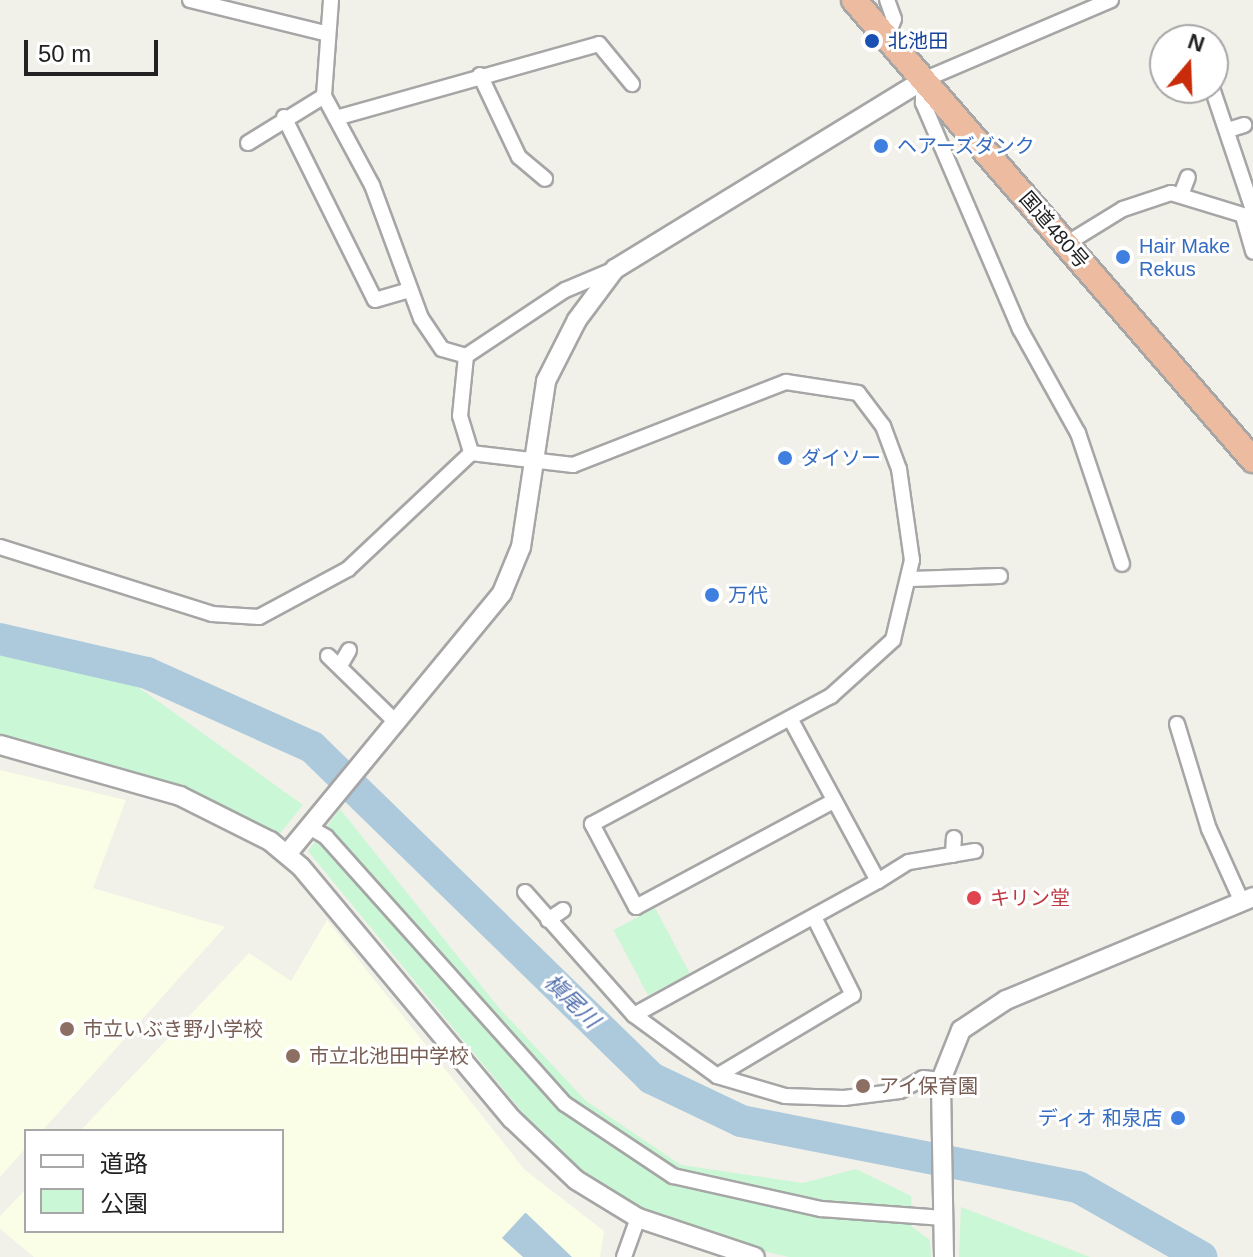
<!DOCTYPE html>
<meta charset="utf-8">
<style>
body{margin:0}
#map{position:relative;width:1253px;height:1257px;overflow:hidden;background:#f1f0e9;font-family:Arial,"Noto Sans JP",sans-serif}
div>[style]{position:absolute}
.education>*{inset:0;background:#fafee6}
.park>*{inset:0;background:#caf7d6;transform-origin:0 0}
.water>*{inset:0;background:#adc9dc}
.river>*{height:32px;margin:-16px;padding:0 16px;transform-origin:16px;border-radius:16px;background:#adc9dc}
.roads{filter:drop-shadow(2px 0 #a6a6a6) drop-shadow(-2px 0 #a6a6a6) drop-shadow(0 2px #a6a6a6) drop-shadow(0 -2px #a6a6a6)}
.minor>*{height:14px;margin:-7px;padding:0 7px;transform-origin:7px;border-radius:7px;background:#fff}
.tertiary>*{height:18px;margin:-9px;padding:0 9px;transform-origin:9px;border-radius:9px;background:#fff}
.trunk>*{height:24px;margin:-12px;padding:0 12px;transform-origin:12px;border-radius:12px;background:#edbca0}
.dots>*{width:22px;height:22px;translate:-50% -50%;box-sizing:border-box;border:4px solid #fff;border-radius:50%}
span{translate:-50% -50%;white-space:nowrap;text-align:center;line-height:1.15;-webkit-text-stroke:6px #fff;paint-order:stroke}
.transit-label{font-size:20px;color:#164399}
.left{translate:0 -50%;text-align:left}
.shop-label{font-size:20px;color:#366cbe}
.right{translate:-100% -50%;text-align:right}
.street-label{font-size:20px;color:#222}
.health-label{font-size:20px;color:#be3a42}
.education-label{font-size:20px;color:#785e54}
.water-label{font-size:22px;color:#5270ad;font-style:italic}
.legend{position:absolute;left:24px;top:1129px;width:260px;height:104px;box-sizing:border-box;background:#fff;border:2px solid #a7a7a7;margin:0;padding:10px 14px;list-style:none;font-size:24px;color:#222}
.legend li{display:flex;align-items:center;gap:16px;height:40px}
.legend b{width:40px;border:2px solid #a7a7a7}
.north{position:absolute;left:1149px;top:24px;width:80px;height:80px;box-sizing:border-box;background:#fff;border:2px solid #a7a7a7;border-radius:50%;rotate:19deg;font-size:22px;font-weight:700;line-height:32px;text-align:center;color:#222}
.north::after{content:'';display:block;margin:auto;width:28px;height:36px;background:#c82c0b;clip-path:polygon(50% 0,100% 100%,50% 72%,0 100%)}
.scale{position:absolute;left:24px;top:40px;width:134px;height:36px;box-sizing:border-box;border:4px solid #222;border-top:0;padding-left:10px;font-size:24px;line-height:28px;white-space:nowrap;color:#222;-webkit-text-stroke:6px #fff;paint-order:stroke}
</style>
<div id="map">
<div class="education">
<div style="clip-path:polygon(0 770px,126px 800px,93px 888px,225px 927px,42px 1131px,26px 1131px,26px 1148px,0 1177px)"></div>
<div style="clip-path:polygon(327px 920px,525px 1170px,604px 1231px,600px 1257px,34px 1257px,0 1229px,0 1216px,26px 1189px,26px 1231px,282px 1231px,282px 1131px,80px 1131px,249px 953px,291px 981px)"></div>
</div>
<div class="park">
<div style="clip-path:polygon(0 652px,134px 684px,303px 805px,278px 836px,182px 791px,0 740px)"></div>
<div style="clip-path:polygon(340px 809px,499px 1008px,586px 1101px,681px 1165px,803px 1183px,856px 1169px,911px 1196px,912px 1227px,930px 1240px,931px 1257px,789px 1257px,728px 1243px,638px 1208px,559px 1157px,308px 851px)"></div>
<div style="left:655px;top:908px;width:74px;height:47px;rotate:62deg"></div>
<div style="clip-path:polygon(961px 1207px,1090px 1257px,959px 1257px)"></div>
</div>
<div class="water">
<div style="clip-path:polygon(525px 1213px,526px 1213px,572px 1257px,523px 1257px,502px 1238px)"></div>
</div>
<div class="river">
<div style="left:0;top:639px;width:151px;rotate:13deg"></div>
<div style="left:147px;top:673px;width:181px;rotate:24.2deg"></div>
<div style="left:312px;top:747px;width:474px;rotate:44.3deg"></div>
<div style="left:651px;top:1078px;width:100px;rotate:25.5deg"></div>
<div style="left:741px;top:1121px;width:343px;rotate:11.1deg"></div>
<div style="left:1078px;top:1187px;width:142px;rotate:29.6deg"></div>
</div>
<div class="roads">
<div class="minor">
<div style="left:190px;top:0;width:138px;rotate:13.8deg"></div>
<div style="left:331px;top:0;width:96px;rotate:94.2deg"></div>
<div style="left:324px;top:96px;width:101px;rotate:61.7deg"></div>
<div style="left:372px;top:185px;width:142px;rotate:69.8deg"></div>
<div style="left:421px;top:318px;width:37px;rotate:56deg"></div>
<div style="left:442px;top:349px;width:25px;rotate:16deg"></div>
<div style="left:1111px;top:0;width:204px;rotate:156.9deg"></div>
<div style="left:923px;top:80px;width:23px;rotate:90deg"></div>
<div style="left:923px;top:103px;width:246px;rotate:66.8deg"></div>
<div style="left:1020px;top:329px;width:119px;rotate:60.9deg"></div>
<div style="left:1078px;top:433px;width:138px;rotate:71.4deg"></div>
<div style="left:887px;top:38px;width:20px;rotate:-70deg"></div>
<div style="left:894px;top:19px;width:20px;rotate:-110deg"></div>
<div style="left:480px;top:75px;width:91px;rotate:64.6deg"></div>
<div style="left:519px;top:157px;width:34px;rotate:40deg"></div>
<div style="left:1213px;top:91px;width:126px;rotate:71.4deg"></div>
<div style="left:284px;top:117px;width:204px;rotate:63.6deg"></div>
<div style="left:375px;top:300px;width:35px;rotate:-16deg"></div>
<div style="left:336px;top:118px;width:273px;rotate:-15.7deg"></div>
<div style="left:599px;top:44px;width:52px;rotate:50.5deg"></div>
<div style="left:1228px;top:130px;width:17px;rotate:-17deg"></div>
<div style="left:248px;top:143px;width:89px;rotate:-31.7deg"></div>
<div style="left:1181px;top:195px;width:19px;rotate:-69deg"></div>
<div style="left:1243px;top:216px;width:37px;rotate:74deg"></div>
<div style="left:1066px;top:244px;width:67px;rotate:-31.6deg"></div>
<div style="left:1123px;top:209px;width:51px;rotate:-18.4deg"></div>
<div style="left:1171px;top:193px;width:86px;rotate:17deg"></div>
<div style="left:615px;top:269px;width:54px;rotate:157.2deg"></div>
<div style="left:565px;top:290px;width:119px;rotate:146.3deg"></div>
<div style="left:466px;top:356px;width:60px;rotate:95.7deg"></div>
<div style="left:460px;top:416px;width:39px;rotate:73deg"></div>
<div style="left:471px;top:453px;width:103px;rotate:6.7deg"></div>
<div style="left:573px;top:465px;width:229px;rotate:-21.3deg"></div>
<div style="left:786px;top:382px;width:73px;rotate:8.7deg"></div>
<div style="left:858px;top:393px;width:41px;rotate:52.9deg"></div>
<div style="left:883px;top:426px;width:46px;rotate:69.6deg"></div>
<div style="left:899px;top:469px;width:92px;rotate:81.9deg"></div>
<div style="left:912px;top:560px;width:82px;rotate:103.4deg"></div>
<div style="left:893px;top:640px;width:84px;rotate:137.9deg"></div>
<div style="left:831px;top:696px;width:271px;rotate:151.8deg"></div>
<div style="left:592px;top:824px;width:94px;rotate:62.1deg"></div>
<div style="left:636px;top:907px;width:225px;rotate:-28.2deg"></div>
<div style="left:0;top:547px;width:222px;rotate:17.5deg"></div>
<div style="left:212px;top:614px;width:47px;rotate:3.7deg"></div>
<div style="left:259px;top:617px;width:101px;rotate:-28.3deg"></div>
<div style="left:348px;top:569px;width:169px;rotate:-43.3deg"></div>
<div style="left:910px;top:579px;width:90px;rotate:-1.9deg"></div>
<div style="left:328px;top:656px;width:96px;rotate:44.2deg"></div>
<div style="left:341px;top:664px;width:16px;rotate:-60deg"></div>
<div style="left:1177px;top:724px;width:110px;rotate:73.1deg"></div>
<div style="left:1209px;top:829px;width:80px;rotate:65.7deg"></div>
<div style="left:309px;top:827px;width:20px;rotate:30deg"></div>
<div style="left:326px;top:837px;width:358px;rotate:48.2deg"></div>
<div style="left:565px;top:1104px;width:130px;rotate:33.7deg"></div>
<div style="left:673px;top:1176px;width:152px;rotate:12.6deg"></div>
<div style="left:821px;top:1209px;width:123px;rotate:4.2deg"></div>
<div style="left:953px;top:855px;width:17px;rotate:-87deg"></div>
<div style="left:878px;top:881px;width:36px;rotate:-32deg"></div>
<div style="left:909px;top:862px;width:67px;rotate:-9.5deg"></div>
<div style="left:525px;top:892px;width:164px;rotate:48.5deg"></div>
<div style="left:634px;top:1015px;width:103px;rotate:36.3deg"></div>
<div style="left:717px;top:1076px;width:71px;rotate:16.4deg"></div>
<div style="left:785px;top:1096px;width:59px;rotate:1.9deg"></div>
<div style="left:844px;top:1098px;width:56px;rotate:-7.1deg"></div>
<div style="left:900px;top:1091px;width:26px;rotate:-29deg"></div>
<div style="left:923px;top:1078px;width:18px;rotate:6deg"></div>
<div style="left:548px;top:920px;width:18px;rotate:-34deg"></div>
<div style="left:634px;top:1015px;width:278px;rotate:-28.8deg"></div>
<div style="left:878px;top:881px;width:183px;rotate:-118.4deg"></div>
<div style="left:717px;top:1076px;width:158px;rotate:-30.8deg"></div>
<div style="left:853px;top:995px;width:87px;rotate:-116.6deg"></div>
<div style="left:624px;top:1257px;width:41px;rotate:-70.3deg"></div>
</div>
<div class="tertiary">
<div style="left:0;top:745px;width:187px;rotate:15.8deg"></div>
<div style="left:180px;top:796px;width:101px;rotate:26.6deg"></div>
<div style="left:270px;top:841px;width:40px;rotate:40deg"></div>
<div style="left:301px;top:867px;width:329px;rotate:50.1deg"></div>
<div style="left:512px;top:1119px;width:88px;rotate:43.6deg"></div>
<div style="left:576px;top:1180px;width:73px;rotate:31.5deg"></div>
<div style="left:638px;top:1218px;width:123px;rotate:18.4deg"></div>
<div style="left:287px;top:854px;width:338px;rotate:-50.5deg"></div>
<div style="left:502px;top:593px;width:50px;rotate:-67.6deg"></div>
<div style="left:521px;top:547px;width:168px;rotate:-81.4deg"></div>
<div style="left:546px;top:381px;width:68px;rotate:-63.1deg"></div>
<div style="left:577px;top:320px;width:64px;rotate:-53.3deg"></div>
<div style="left:615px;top:269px;width:361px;rotate:-31.5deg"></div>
<div style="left:944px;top:1257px;width:177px;rotate:-91deg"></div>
<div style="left:941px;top:1080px;width:54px;rotate:-68.2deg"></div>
<div style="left:961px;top:1030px;width:54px;rotate:-33.7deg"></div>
<div style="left:1006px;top:1000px;width:268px;rotate:-22.6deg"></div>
</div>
<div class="trunk">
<div style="left:854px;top:0;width:609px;rotate:49.06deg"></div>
</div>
</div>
<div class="dots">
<div style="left:872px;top:41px;background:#1a4fb4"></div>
<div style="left:881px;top:146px;background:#3f7fe0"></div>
<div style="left:1123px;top:257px;background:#3f7fe0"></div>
<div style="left:785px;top:458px;background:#3f7fe0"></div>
<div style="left:712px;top:595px;background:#3f7fe0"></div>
<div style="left:974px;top:898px;background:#e0444e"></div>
<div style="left:67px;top:1029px;background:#8d6e63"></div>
<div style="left:293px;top:1056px;background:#8d6e63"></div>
<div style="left:863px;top:1086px;background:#8d6e63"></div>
<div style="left:1178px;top:1118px;background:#3f7fe0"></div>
</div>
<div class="transit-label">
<span class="left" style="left:888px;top:41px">北池田</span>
</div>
<div class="shop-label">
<span class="left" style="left:897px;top:146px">ヘアーズダンク</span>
<span class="left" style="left:1139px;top:258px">Hair Make<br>Rekus</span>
<span class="left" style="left:801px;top:458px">ダイソー</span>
<span class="left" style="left:728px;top:595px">万代</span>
<span class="right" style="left:1162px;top:1118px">ディオ 和泉店</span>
</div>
<div class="street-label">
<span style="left:1054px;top:230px;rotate:49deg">国道480号</span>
</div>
<div class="health-label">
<span class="left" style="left:990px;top:898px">キリン堂</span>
</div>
<div class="education-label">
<span class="left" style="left:83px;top:1029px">市立いぶき野小学校</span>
<span class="left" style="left:309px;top:1056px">市立北池田中学校</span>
<span class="left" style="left:879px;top:1086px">アイ保育園</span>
</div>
<div class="water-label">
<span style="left:572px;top:1001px;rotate:44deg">槇尾川</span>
</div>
<ul class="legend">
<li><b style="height:10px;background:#fff"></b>道路</li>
<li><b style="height:22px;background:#caf7d6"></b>公園</li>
</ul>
<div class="north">N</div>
<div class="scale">50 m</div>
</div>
